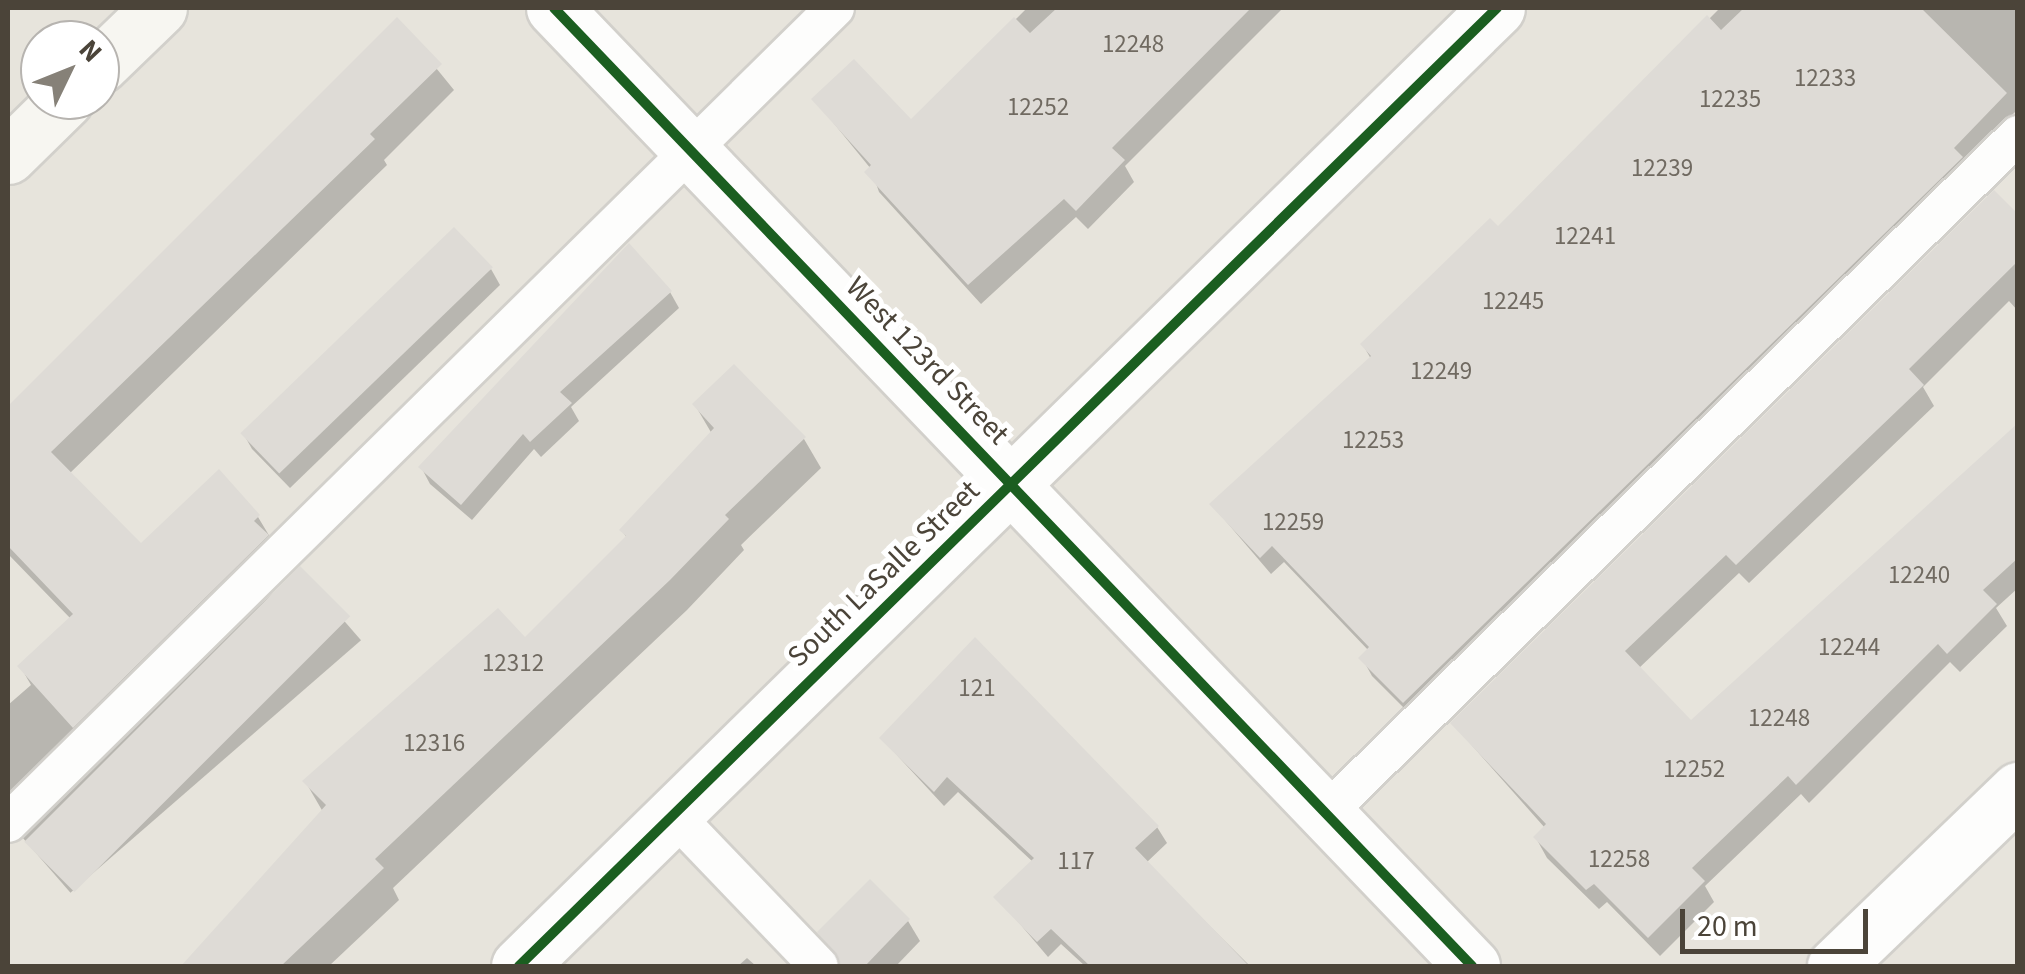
<!DOCTYPE html>
<style>
body{margin:0}
#map{position:relative;width:2025px;height:974px;overflow:hidden;background:#f4f2ee;font-family:"Source Sans 3",sans-serif}
div>[style]{position:absolute}
.residential>*{inset:0;background:#e7e4dc}
.shadow>*{inset:0;background:#0003;transform-origin:0 0}
.building>*{inset:0;background:#dedbd6;transform-origin:0 0}
.roads{filter:drop-shadow(2px 0 #d2d0cb) drop-shadow(-2px 0 #d2d0cb) drop-shadow(0 2px #d2d0cb) drop-shadow(0 -2px #d2d0cb)}
.lane>*{height:38px;margin:-19px;padding:0 19px;transform-origin:19px;border-radius:19px;background:#fdfdfc}
.street>*{height:55px;margin:-27.5px;padding:0 27.5px;transform-origin:27.5px;border-radius:27.5px;background:#fdfdfc}
.secondary>*{height:55px;margin:-27.5px;padding:0 27.5px;transform-origin:27.5px;border-radius:27.5px;background:#f7f6f1}
.cycleway>*{height:10px;margin:-5px;padding:0 5px;transform-origin:5px;border-radius:5px;background:#1b5e20}
span{translate:-50% -50%;white-space:nowrap;text-align:center;line-height:1.15;-webkit-text-stroke:10px #fff;paint-order:stroke}
.number-label{font-size:25px;color:#706a61}
.number-label span{-webkit-text-stroke-width:0}
.street-label{font-size:30px;color:#4b4439}
.frame{position:absolute;inset:0;border:10px solid #4b4439;pointer-events:none}
.north{position:absolute;left:20px;top:20px;width:100px;height:100px;box-sizing:border-box;background:#fff;border:2px solid #b7b4b0;border-radius:50%;rotate:47deg;font-size:28px;font-weight:700;line-height:40px;text-align:center;color:#4b4439}
.north::after{content:'';display:block;margin:auto;width:35px;height:45px;background:#868178;clip-path:polygon(50% 0,100% 100%,50% 72%,0 100%)}
.scale{position:absolute;left:1680px;top:909px;width:188px;height:45px;box-sizing:border-box;border:5px solid #4b4439;border-top:0;padding-left:12px;font-size:30px;line-height:35px;white-space:nowrap;color:#4b4439;-webkit-text-stroke:8px #fff;paint-order:stroke}
</style>
<div id="map">
<div class="residential">
<div style="clip-path:polygon(evenodd,8px 8px,2017px 8px,2017px 966px,8px 966px,8px 8px,40px 40px,100px 40px,100px 100px,40px 100px,40px 40px)"></div>
</div>
<div class="shadow">
<div style="clip-path:polygon(1027px 8px,1118px 8px,1134px 25px,1152px 8px,1283px 8px,1125px 166px,1134px 182px,1088px 229px,1076px 217px,981px 304px,879px 192px,871px 169px,814px 99px,911px 123px)"></div>
<div style="clip-path:polygon(1720px 8px,2018px 8px,2018px 109px,1414px 718px,1372px 676px,1362px 658px,1369px 651px,1284px 562px,1271px 574px,1212px 505px,1371px 359px,1363px 345px,1498px 230px)"></div>
<div style="clip-path:polygon(397px 20px,454px 90px,384px 160px,387px 165px,69px 474px,141px 547px,258px 517px,273px 542px,8px 831px,8px 705px,31px 685px,20px 666px,71px 619px,8px 554px,8px 409px)"></div>
<div style="clip-path:polygon(2018px 218px,2018px 311px,2009px 301px,1923px 387px,1934px 406px,1749px 583px,1739px 573px,1638px 669px,1691px 723px,2018px 427px,2018px 588px,1996px 608px,2007px 626px,1960px 672px,1950px 662px,1809px 803px,1801px 794px,1705px 886px,1714px 902px,1660px 956px,1607px 902px,1599px 909px,1547px 858px,1536px 838px,1545px 828px,1453px 724px)"></div>
<div style="clip-path:polygon(491px 269px,500px 285px,290px 488px,252px 449px,243px 433px)"></div>
<div style="clip-path:polygon(670px 292px,679px 308px,571px 407px,579px 421px,541px 457px,534px 449px,472px 520px,430px 484px,421px 467px)"></div>
<div style="clip-path:polygon(695px 405px,804px 439px,821px 468px,741px 545px,744px 550px,687px 610px,393px 888px,399px 900px,329px 966px,184px 966px,323px 812px,305px 781px,525px 641px,627px 538px,622px 531px,712px 434px)"></div>
<div style="left:300px;top:570px;width:93px;height:385px;rotate:49deg"></div>
<div style="clip-path:polygon(882px 739px,1157px 827px,1167px 843px,1146px 863px,1250px 966px,1085px 966px,1061px 944px,1048px 957px,997px 897px,1033px 862px,958px 792px,944px 806px)"></div>
<div style="clip-path:polygon(908px 921px,920px 941px,896px 966px,841px 966px)"></div>
<div style="clip-path:polygon(747px 958px,756px 966px,738px 966px)"></div>
</div>
<div class="building">
<div style="clip-path:polygon(1057px 8px,1251px 8px,1112px 148px,1125px 160px,1076px 211px,1064px 199px,968px 285px,864px 172px,871px 165px,811px 99px,854px 59px,911px 119px,1014px 17px,1030px 33px)"></div>
<div style="clip-path:polygon(1744px 8px,1921px 8px,2007px 93px,1954px 148px,1963px 157px,1403px 703px,1358px 658px,1369px 647px,1272px 546px,1260px 558px,1209px 504px,1371px 356px,1360px 344px,1490px 218px,1498px 226px,1707px 15px,1721px 30px)"></div>
<div style="clip-path:polygon(397px 17px,442px 64px,370px 134px,375px 139px,51px 452px,141px 543px,219px 469px,260px 515px,254px 521px,269px 535px,73px 728px,17px 666px,73px 614px,8px 546px,8px 406px)"></div>
<div style="clip-path:polygon(1994px 190px,2018px 214px,2018px 261px,1909px 369px,1924px 385px,1736px 565px,1726px 555px,1625px 651px,1691px 720px,2018px 423px,2018px 558px,1983px 590px,1997px 604px,1947px 654px,1938px 644px,1796px 785px,1788px 776px,1692px 868px,1705px 881px,1648px 938px,1594px 884px,1586px 890px,1533px 837px,1546px 824px,1450px 723px)"></div>
<div style="left:454px;top:227px;width:56px;height:297px;rotate:46deg"></div>
<div style="clip-path:polygon(629px 243px,672px 291px,560px 392px,572px 403px,530px 442px,523px 434px,461px 505px,418px 467px)"></div>
<div style="clip-path:polygon(734px 364px,806px 437px,725px 515px,729px 519px,670px 580px,375px 859px,384px 868px,281px 966px,181px 966px,326px 805px,302px 781px,498px 608px,525px 637px,626px 536px,619px 530px,714px 428px,692px 404px)"></div>
<div style="left:300px;top:566px;width:71px;height:390px;rotate:45deg"></div>
<div style="clip-path:polygon(975px 637px,1159px 826px,1135px 848px,1249px 966px,1090px 966px,1051px 929px,1037px 942px,993px 897px,1034px 858px,947px 777px,934px 792px,879px 738px)"></div>
<div style="clip-path:polygon(870px 879px,910px 919px,865px 966px,841px 966px,817px 932px)"></div>
</div>
<div class="roads">
<div class="lane">
<div style="left:1326px;top:813px;width:969px;rotate:-44.41deg"></div>
<div style="left:674px;top:815px;width:209px;rotate:46.2deg"></div>
<div style="left:8px;top:823px;width:1161px;rotate:-44.58deg"></div>
</div>
<div class="street">
<div style="left:554px;top:8px;width:1327px;rotate:46.22deg"></div>
<div style="left:519px;top:966px;width:1369px;rotate:-44.41deg"></div>
<div style="left:1835px;top:966px;width:254px;rotate:-43.9deg"></div>
</div>
<div class="secondary">
<div style="left:100px;top:65px;width:82px;rotate:-44deg"></div>
<div style="left:8px;top:156px;width:80px;rotate:-44.5deg"></div>
</div>
</div>
<div class="cycleway">
<div style="left:554px;top:8px;width:1327px;rotate:46.22deg"></div>
<div style="left:519px;top:966px;width:1369px;rotate:-44.41deg"></div>
</div>
<div class="number-label">
<span style="left:1133px;top:44px">12248</span>
<span style="left:1825px;top:78px">12233</span>
<span style="left:1730px;top:99px">12235</span>
<span style="left:1038px;top:107px">12252</span>
<span style="left:1662px;top:168px">12239</span>
<span style="left:1585px;top:236px">12241</span>
<span style="left:1513px;top:301px">12245</span>
<span style="left:1441px;top:371px">12249</span>
<span style="left:1373px;top:440px">12253</span>
<span style="left:1293px;top:522px">12259</span>
<span style="left:1919px;top:575px">12240</span>
<span style="left:1849px;top:647px">12244</span>
<span style="left:513px;top:663px">12312</span>
<span style="left:977px;top:688px">121</span>
<span style="left:1779px;top:718px">12248</span>
<span style="left:434px;top:743px">12316</span>
<span style="left:1694px;top:769px">12252</span>
<span style="left:1619px;top:859px">12258</span>
<span style="left:1076px;top:861px">117</span>
</div>
<div class="street-label">
<span style="left:927px;top:361px;rotate:46deg">West 123rd Street</span>
<span style="left:884px;top:574px;rotate:-44deg">South LaSalle Street</span>
</div>
<div class="frame"></div>
<div class="north">N</div>
<div class="scale">20 m</div>
</div>
